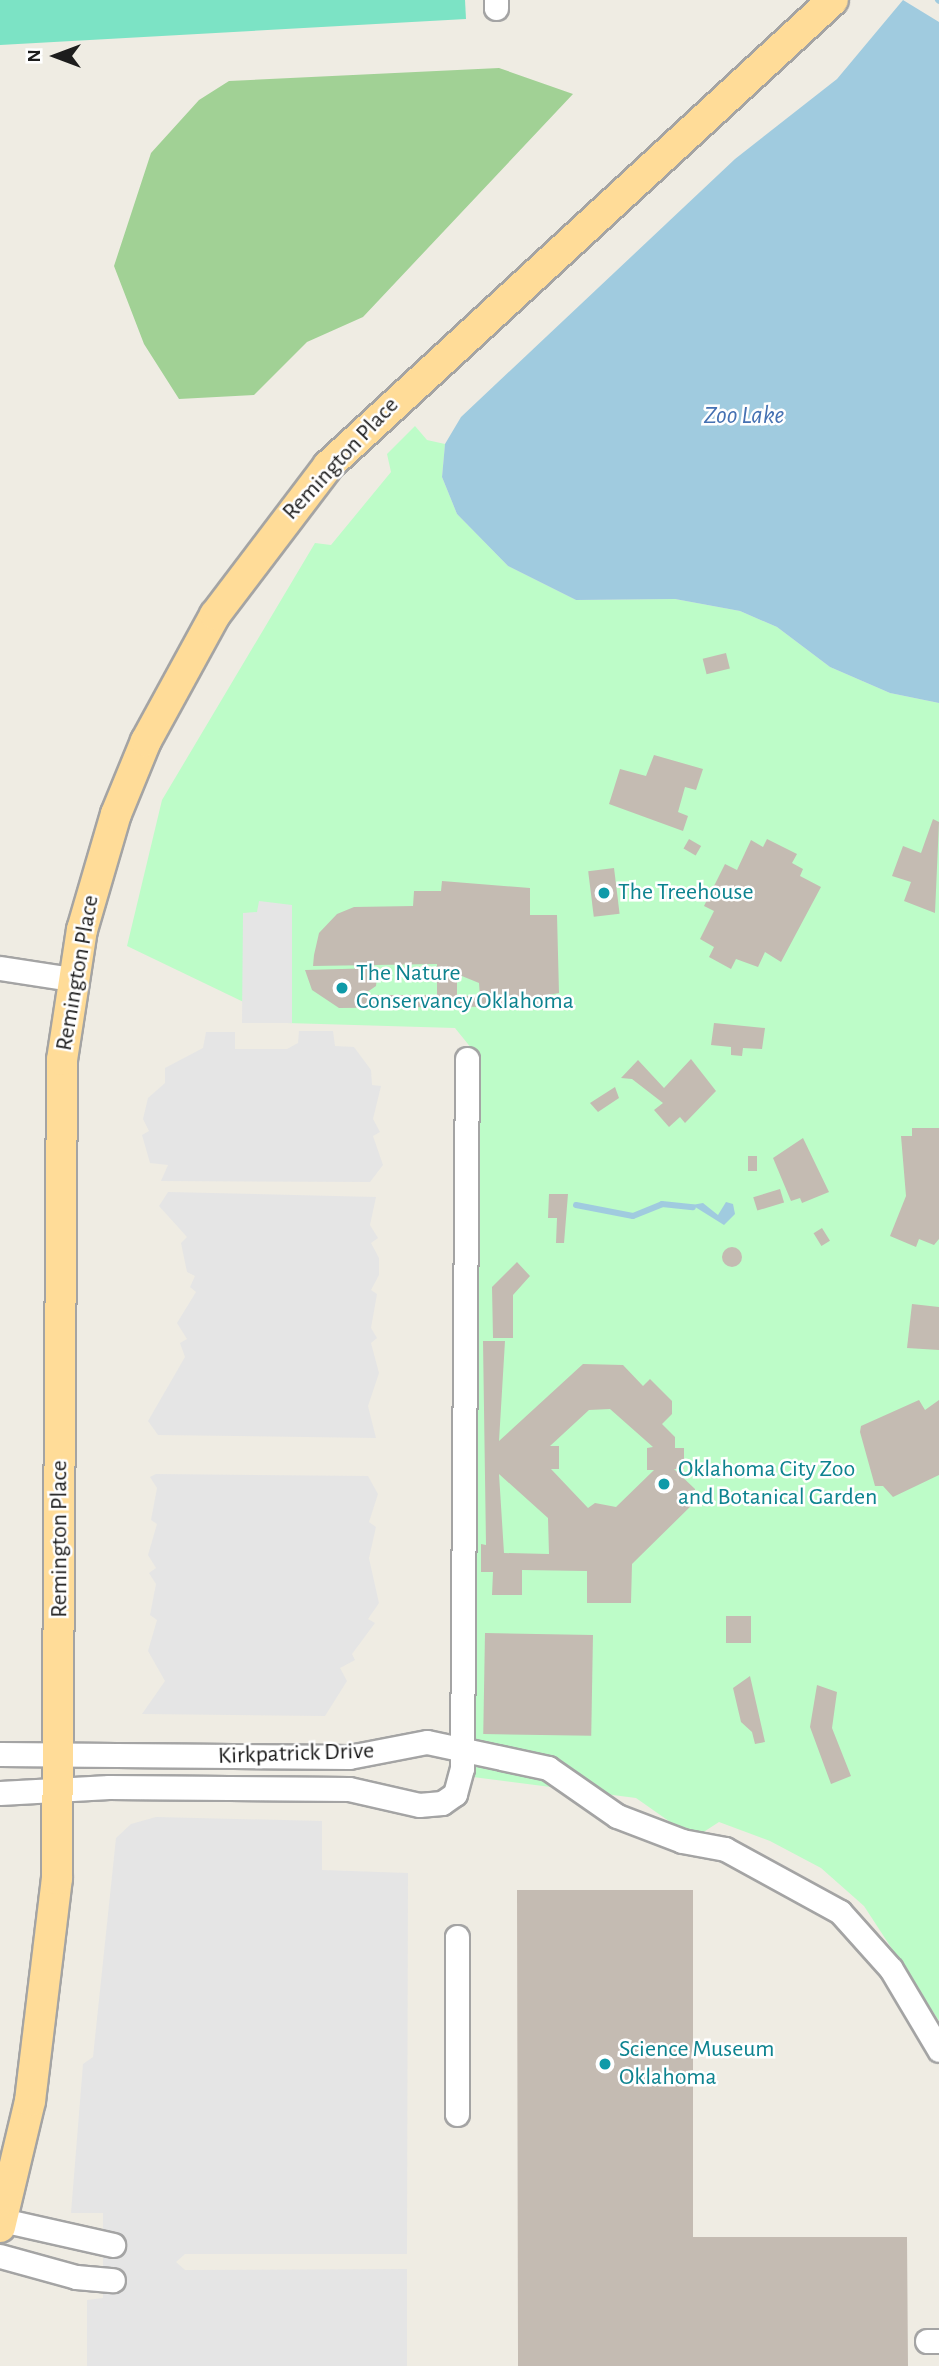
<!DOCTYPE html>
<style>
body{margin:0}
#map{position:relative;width:939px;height:2366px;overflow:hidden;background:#efece3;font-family:"Alegreya Sans",sans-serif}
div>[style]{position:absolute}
.forest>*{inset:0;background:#a1d195}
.park>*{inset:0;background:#bdfcc8}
.pitch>*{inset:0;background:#7ce3c5}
.parking>*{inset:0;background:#e5e5e5}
.water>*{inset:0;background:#a0cbdf}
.stream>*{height:6px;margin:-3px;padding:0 3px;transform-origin:3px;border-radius:3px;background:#a0cbdf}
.building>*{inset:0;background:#c4bbb2;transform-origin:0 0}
.round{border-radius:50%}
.roads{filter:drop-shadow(2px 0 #a4a4a4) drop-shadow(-2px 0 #a4a4a4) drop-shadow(0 2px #a4a4a4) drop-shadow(0 -2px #a4a4a4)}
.minor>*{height:23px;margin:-11.5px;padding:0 11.5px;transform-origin:11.5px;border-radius:11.5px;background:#fff}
.major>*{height:30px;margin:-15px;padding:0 15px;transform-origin:15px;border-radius:15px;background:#ffdc98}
.dots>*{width:19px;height:19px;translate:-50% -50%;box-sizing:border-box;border:4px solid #fff;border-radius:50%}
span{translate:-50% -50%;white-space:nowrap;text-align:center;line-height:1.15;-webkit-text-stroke:5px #fff;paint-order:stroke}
.street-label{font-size:24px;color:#1d1d1d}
.culture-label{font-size:24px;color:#0d838f}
.left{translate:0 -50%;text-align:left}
.water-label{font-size:26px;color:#4571b2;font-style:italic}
.north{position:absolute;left:21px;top:21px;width:70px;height:70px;-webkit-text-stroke:5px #fff;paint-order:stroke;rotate:270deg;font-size:19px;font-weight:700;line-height:28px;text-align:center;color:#1d1d1d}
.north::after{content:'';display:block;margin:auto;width:24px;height:32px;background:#1d1d1d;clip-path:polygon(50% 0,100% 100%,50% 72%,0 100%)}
</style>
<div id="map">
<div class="forest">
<div style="clip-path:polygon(499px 68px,573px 94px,363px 317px,307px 342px,254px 395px,179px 399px,144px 344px,114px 266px,151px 153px,199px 100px,229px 81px)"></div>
</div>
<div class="park">
<div style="clip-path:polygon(415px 426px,427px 440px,445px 444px,442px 477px,457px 514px,508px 566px,576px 600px,675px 599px,740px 611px,777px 627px,830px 667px,890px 693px,939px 703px,939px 2021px,864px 1906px,821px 1868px,770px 1841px,719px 1822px,702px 1833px,683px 1831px,636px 1798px,473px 1777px,476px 1054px,455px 1028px,287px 1023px,127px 946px,162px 800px,315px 543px,331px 545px,391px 472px,387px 454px)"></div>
</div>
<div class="pitch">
<div style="clip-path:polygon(0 0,465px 0,466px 19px,0 45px)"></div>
</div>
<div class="parking">
<div style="clip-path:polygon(259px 901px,292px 905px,292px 1023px,242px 1023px,243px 913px,257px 912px)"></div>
<div style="clip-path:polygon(299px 1031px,333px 1031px,335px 1046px,354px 1047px,371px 1070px,372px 1085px,381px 1086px,373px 1119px,380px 1132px,373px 1136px,383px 1165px,370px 1182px,161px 1181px,168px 1165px,150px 1163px,142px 1135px,149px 1131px,143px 1119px,148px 1098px,165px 1083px,165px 1068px,203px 1048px,206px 1032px,235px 1032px,235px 1049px,287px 1049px,298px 1043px)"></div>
<div style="clip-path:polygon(168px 1192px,376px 1197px,370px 1225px,378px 1238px,371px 1243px,379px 1258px,379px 1275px,371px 1290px,377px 1294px,371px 1328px,377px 1338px,371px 1343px,379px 1373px,368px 1406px,376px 1438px,158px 1435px,148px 1421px,185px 1357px,180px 1343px,187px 1339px,177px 1323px,196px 1292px,190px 1287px,195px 1276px,187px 1272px,181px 1243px,187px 1237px,159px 1206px)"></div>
<div style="clip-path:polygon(156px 1474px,368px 1476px,378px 1494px,369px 1522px,376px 1527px,369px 1558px,379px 1603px,368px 1619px,375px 1623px,352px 1654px,355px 1660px,340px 1668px,347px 1681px,325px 1716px,142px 1714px,165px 1681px,148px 1651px,157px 1620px,150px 1615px,156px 1584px,149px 1573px,156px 1568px,148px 1555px,157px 1524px,151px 1520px,157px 1488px,150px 1477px)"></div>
<div style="clip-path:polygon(156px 1817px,322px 1821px,322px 1870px,408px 1873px,407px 2254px,185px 2254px,176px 2262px,185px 2270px,407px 2269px,407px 2366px,87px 2366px,87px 2300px,103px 2298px,103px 2213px,71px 2213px,83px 2064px,93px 2057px,116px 1838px,131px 1824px)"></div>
</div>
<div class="water">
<div style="clip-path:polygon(903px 0,939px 22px,939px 703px,890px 693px,830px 667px,777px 627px,740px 611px,675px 599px,576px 600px,508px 566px,457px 514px,442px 477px,445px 444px,461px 417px,735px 159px,837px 79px)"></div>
<div style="clip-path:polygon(726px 1202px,733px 1204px,735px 1214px,724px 1225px,692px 1205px,703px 1203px,718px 1215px)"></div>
</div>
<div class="stream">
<div style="left:938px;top:0;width:1px;rotate:45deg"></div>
<div style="left:576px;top:1205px;width:58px;rotate:10.9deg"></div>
<div style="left:633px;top:1216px;width:31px;rotate:-22deg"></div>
<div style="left:662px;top:1204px;width:31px;rotate:6deg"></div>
</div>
<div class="building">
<div style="left:726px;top:653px;width:16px;height:24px;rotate:76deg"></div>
<div style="clip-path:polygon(654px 755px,703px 769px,696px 790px,685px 787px,678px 812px,688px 816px,683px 831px,609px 804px,620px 769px,646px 776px)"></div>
<div style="clip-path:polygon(933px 819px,939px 822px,935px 913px,904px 901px,911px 882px,892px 876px,903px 846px,921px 853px)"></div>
<div style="left:689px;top:839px;width:14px;height:11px;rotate:30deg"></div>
<div style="clip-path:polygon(767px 839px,797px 854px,792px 863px,803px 869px,800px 876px,821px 887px,781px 962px,765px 952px,758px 967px,736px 959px,731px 969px,709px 957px,714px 947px,700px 939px,714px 911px,704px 906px,725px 864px,737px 870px,751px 840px,763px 847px)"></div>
<div style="left:614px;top:868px;width:46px;height:26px;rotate:83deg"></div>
<div style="clip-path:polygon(evenodd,442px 881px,530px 888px,530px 915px,557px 915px,559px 993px,543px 996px,558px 995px,558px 1006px,339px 1008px,312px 990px,305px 970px,378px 968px,376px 986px,363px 995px,437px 995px,437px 964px,313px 966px,314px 955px,319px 933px,337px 914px,354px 907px,413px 906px,414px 891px,441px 891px,442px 881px,457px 974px,479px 983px,480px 997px,457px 995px,457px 974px)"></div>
<div style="clip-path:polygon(714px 1023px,765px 1028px,762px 1049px,743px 1048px,742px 1056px,731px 1055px,731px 1047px,711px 1045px)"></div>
<div style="clip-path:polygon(691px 1059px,716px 1091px,685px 1123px,680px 1117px,669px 1127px,654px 1110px,663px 1103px,632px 1079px,621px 1078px,638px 1060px,664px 1088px)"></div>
<div style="clip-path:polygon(615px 1087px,619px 1098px,598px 1112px,590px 1103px)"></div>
<div style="clip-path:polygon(912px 1128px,939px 1128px,939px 1239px,934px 1245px,919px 1239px,916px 1247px,890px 1236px,906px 1196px,901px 1136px,912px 1136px)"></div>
<div style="clip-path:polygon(803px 1138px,829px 1192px,802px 1203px,800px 1198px,791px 1201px,773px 1158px)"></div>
<div style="left:757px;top:1156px;width:15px;height:9px;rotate:90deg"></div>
<div style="left:780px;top:1189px;width:14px;height:28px;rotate:73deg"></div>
<div style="clip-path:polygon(549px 1194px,568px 1194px,564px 1243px,556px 1243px,557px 1218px,548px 1218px)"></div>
<div style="left:822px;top:1228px;width:15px;height:10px;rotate:58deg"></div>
<div class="round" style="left:722px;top:1247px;width:20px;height:20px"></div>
<div style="clip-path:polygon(517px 1262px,530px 1276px,513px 1295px,513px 1338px,493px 1338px,492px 1287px)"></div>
<div style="clip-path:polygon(912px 1304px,939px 1307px,939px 1350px,907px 1348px)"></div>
<div style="clip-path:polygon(evenodd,483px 1341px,505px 1341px,499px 1441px,583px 1364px,623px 1365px,643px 1386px,650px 1379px,672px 1401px,672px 1414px,662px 1424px,675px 1437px,675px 1448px,684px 1448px,684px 1469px,674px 1469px,695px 1489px,695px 1502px,632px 1564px,631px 1603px,587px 1603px,587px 1571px,522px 1570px,522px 1595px,492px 1595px,493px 1572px,481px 1572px,481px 1544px,486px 1545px,483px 1341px,610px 1409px,653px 1447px,647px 1448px,647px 1470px,654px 1470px,616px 1507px,595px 1503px,588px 1508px,551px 1469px,559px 1469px,559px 1446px,550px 1446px,589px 1410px,610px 1409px,483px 1341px,499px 1474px,548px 1518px,549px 1554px,504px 1553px,499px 1474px)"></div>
<div style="clip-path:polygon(919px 1400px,925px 1410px,939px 1400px,939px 1475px,893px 1497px,883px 1486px,875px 1486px,860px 1432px,861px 1426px)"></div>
<div style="left:726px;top:1616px;width:25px;height:27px"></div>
<div style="left:485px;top:1633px;width:108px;height:101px;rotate:1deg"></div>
<div style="clip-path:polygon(750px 1676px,765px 1742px,755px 1744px,752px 1732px,741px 1722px,733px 1688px)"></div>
<div style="clip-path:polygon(817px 1685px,837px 1692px,832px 1728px,851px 1776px,831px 1784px,810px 1727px)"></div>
<div style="clip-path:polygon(517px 1890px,693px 1890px,693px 2237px,907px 2237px,908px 2366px,518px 2366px)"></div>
</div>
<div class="roads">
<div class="minor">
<div style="left:496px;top:0;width:8px;rotate:90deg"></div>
<div style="left:0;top:968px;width:73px;rotate:8.7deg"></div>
<div style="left:0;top:1754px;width:349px;rotate:0.5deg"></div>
<div style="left:349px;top:1757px;width:79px;rotate:-10.9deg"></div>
<div style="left:427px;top:1742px;width:124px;rotate:12.1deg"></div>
<div style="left:548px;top:1768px;width:84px;rotate:34.8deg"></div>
<div style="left:617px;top:1816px;width:70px;rotate:21deg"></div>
<div style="left:682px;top:1841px;width:44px;rotate:10.5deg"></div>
<div style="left:725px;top:1849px;width:131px;rotate:28.7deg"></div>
<div style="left:840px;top:1912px;width:76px;rotate:48.2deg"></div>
<div style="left:891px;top:1969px;width:94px;rotate:59.3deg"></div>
<div style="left:0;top:1793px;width:109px;rotate:-3.2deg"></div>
<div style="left:109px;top:1787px;width:240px;rotate:0.5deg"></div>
<div style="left:349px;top:1789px;width:72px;rotate:12.9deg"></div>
<div style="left:419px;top:1805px;width:23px;rotate:-5deg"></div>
<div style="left:442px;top:1803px;width:16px;rotate:-35deg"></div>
<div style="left:455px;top:1794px;width:27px;rotate:-75deg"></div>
<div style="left:462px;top:1768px;width:709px;rotate:-89.6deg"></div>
<div style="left:457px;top:1937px;width:177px;rotate:90deg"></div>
<div style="left:2px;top:2220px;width:114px;rotate:12.7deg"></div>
<div style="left:0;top:2256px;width:79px;rotate:15.4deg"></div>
<div style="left:76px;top:2277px;width:37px;rotate:5deg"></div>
<div style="left:927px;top:2341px;width:12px"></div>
</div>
<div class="major">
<div style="left:0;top:2227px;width:130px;rotate:-76.6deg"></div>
<div style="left:30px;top:2101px;width:224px;rotate:-83.1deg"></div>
<div style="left:57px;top:1879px;width:819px;rotate:-89.65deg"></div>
<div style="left:62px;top:1060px;width:132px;rotate:-81.3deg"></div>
<div style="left:82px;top:930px;width:121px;rotate:-73.7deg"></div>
<div style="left:116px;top:814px;width:79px;rotate:-67.7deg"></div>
<div style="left:146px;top:741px;width:144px;rotate:-61.3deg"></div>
<div style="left:215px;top:615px;width:187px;rotate:-52.8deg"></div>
<div style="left:328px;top:466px;width:687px;rotate:-42.7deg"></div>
</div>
</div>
<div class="dots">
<div style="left:604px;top:893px;background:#0f9aa8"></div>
<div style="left:342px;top:988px;background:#0f9aa8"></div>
<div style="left:664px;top:1484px;background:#0f9aa8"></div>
<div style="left:605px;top:2064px;background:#0f9aa8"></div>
</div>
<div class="street-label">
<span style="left:341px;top:459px;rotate:-47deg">Remington Place</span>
<span style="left:78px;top:973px;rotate:-80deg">Remington Place</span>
<span style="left:60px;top:1539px;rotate:-90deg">Remington Place</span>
<span style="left:296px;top:1754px;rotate:-2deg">Kirkpatrick Drive</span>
</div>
<div class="culture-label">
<span class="left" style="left:618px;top:893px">The Treehouse</span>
<span class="left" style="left:356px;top:988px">The Nature<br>Conservancy Oklahoma</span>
<span class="left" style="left:678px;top:1484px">Oklahoma City Zoo<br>and Botanical Garden</span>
<span class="left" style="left:619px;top:2064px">Science Museum<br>Oklahoma</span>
</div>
<div class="water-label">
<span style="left:744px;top:416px">Zoo Lake</span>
</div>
<div class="north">N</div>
</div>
